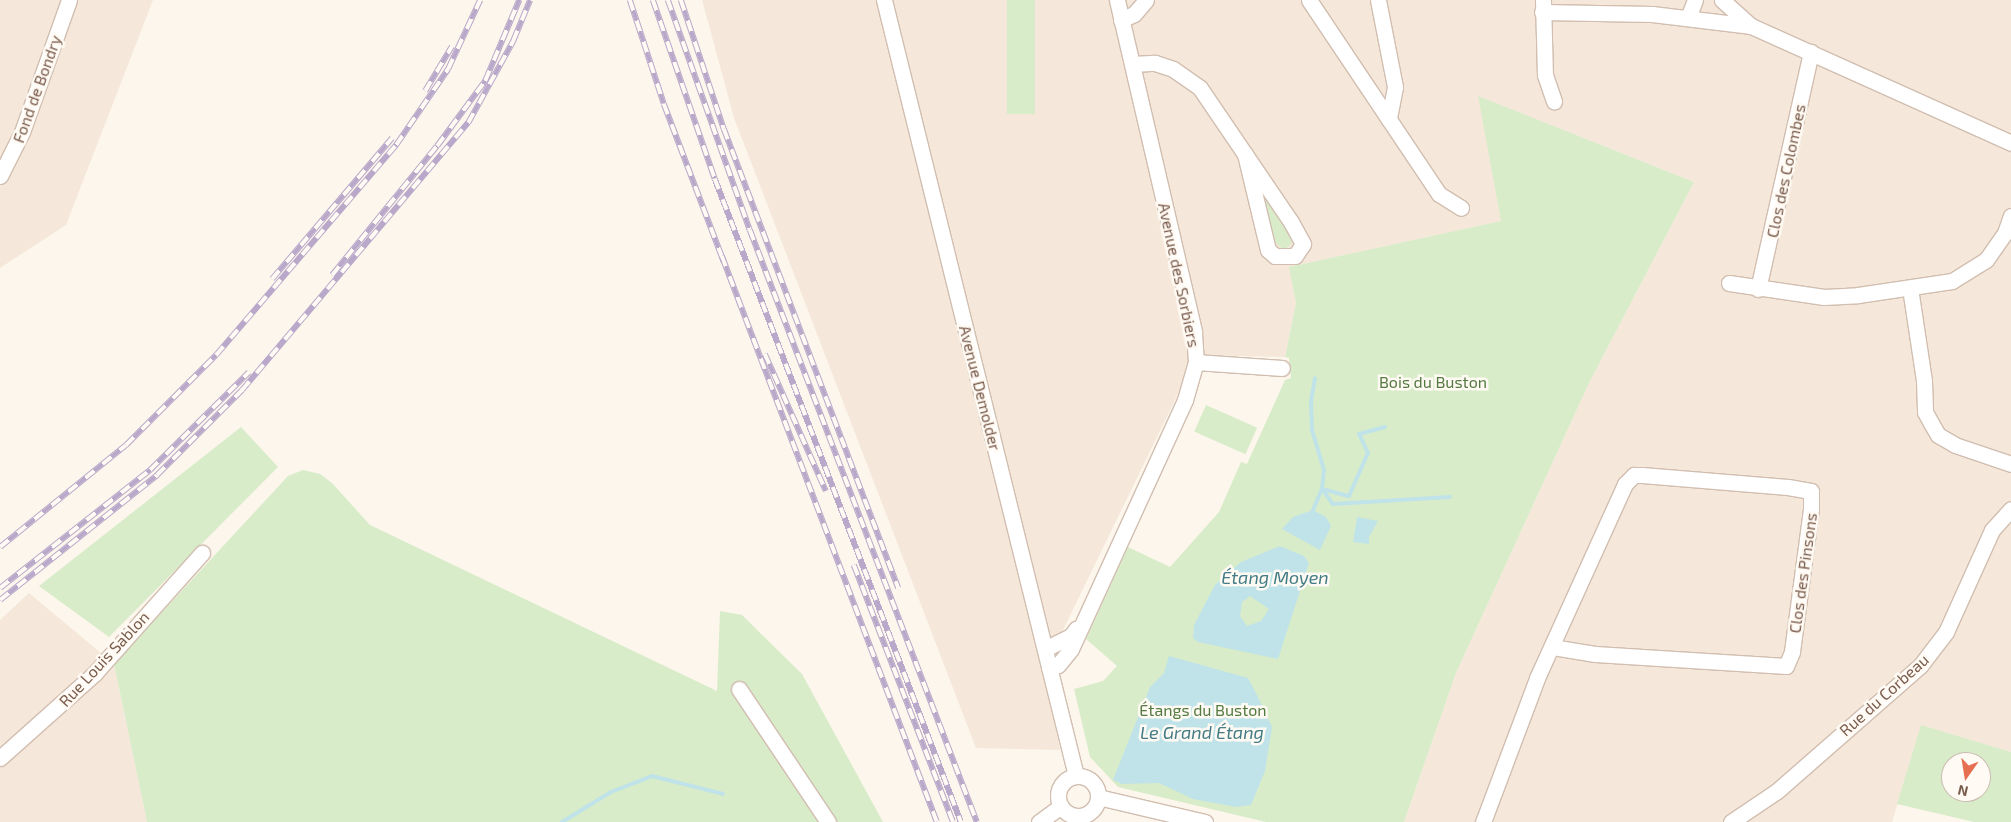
<!DOCTYPE html>
<meta charset="utf-8">
<style>
body{margin:0}
#map{position:relative;width:2011px;height:822px;overflow:hidden;background:#fdf6ec;font-family:"Exo 2",sans-serif}
div>[style]{position:absolute}
.residential>*{inset:0;background:#f5e8da}
.green>*{inset:0;background:#d8ecc9;transform-origin:0 0}
.water>*{inset:0;background:#bfe3e8}
.stream>*{height:4px;margin:-2px;padding:0 2px;transform-origin:2px;border-radius:2px;background:#bfe3e8}
.roads{filter:drop-shadow(1px 0 #d1beb0) drop-shadow(-1px 0 #d1beb0) drop-shadow(0 1px #d1beb0) drop-shadow(0 -1px #d1beb0)}
.minor>*{height:15px;margin:-7.5px;padding:0 7.5px;transform-origin:7.5px;border-radius:7.5px;background:#fff}
.minor>.ring{margin:-7.5px;padding:0;box-sizing:content-box;background:none;border:15px solid #fff;border-radius:50%}
.rail>*{height:5.5px;margin-top:-2.75px;transform-origin:0;background:repeating-linear-gradient(90deg,#fffaf3 0 11px,#b9a8c9 0 22px);box-sizing:border-box;border-block:1px solid #b9a8c9}
span{translate:-50% -50%;white-space:nowrap;text-align:center;line-height:1.15;-webkit-text-stroke:5px #fffaf3;paint-order:stroke}
.street-label{font-size:16px;color:#7a5c4d}
.park-label{font-size:16px;color:#537a41}
.water-label{font-size:18px;color:#437c86;font-style:italic}
.north{position:absolute;left:1941px;top:752px;width:50px;height:50px;box-sizing:border-box;background:#fffaf3;border:1px solid #cabbb1;border-radius:50%;rotate:193deg;font-size:14px;font-weight:700;line-height:20px;text-align:center;color:#7a5c4d}
.north::after{content:'';display:block;margin:auto;width:18px;height:22px;background:#e76f51;clip-path:polygon(50% 0,100% 100%,50% 72%,0 100%)}
</style>
<div id="map">
<div class="residential">
<div style="clip-path:polygon(0 0,153px 0,66px 225px,0 268px)"></div>
<div style="clip-path:polygon(702px 0,2011px 0,2011px 752px,1921px 726px,1892px 822px,1404px 822px,1456px 673px,1589px 383px,1694px 182px,1479px 97px,1501px 221px,1290px 267px,1296px 303px,1285px 357px,1197px 355px,1044px 669px,1060px 750px,976px 748px,734px 118px)"></div>
<div style="clip-path:polygon(29px 593px,114px 664px,147px 822px,0 822px,0 620px)"></div>
</div>
<div class="green">
<div style="left:1007px;top:0;width:28px;height:114px"></div>
<div style="clip-path:polygon(1478px 96px,1694px 182px,1589px 383px,1456px 673px,1404px 822px,1266px 822px,1118px 787px,1090px 757px,1074px 689px,1103px 681px,1117px 666px,1086px 639px,1128px 547px,1170px 567px,1219px 512px,1241px 462px,1247px 464px,1285px 380px,1291px 378px,1289px 358px,1285px 357px,1296px 303px,1289px 267px,1501px 221px)"></div>
<div style="clip-path:polygon(1261px 188px,1290px 236px,1292px 243px,1285px 250px,1275px 243px)"></div>
<div style="left:1206px;top:405px;width:56px;height:29px;rotate:24deg"></div>
<div style="clip-path:polygon(241px 427px,278px 467px,109px 637px,39px 586px)"></div>
<div style="clip-path:polygon(303px 470px,320px 474px,332px 483px,370px 525px,717px 691px,720px 611px,742px 615px,802px 674px,883px 822px,147px 822px,114px 664px,288px 476px)"></div>
<div style="clip-path:polygon(evenodd,1921px 725px,2011px 752px,2011px 822px,1974px 822px,1897px 804px,1921px 725px,1951px 762px,1981px 762px,1981px 792px,1951px 792px,1951px 762px)"></div>
</div>
<div class="water">
<div style="clip-path:polygon(1313px 510px,1326px 517px,1331px 526px,1320px 550px,1282px 529px,1293px 517px)"></div>
<div style="clip-path:polygon(1357px 517px,1378px 521px,1369px 537px,1369px 544px,1353px 542px)"></div>
<div style="clip-path:polygon(evenodd,1280px 546px,1304px 556px,1309px 563px,1278px 659px,1198px 642px,1193px 638px,1194px 625px,1215px 585px,1241px 562px,1280px 546px,1250px 596px,1269px 609px,1261px 621px,1247px 626px,1240px 616px,1242px 602px,1250px 596px)"></div>
<div style="clip-path:polygon(1169px 656px,1248px 678px,1257px 695px,1272px 727px,1265px 771px,1251px 805px,1236px 807px,1193px 799px,1159px 783px,1122px 784px,1113px 780px,1150px 687px,1164px 673px)"></div>
</div>
<div class="stream">
<div style="left:1322px;top:489px;width:19px;rotate:54deg"></div>
<div style="left:1333px;top:504px;width:117px;rotate:-3.4deg"></div>
<div style="left:1322px;top:489px;width:28px;rotate:15deg"></div>
<div style="left:1349px;top:496px;width:47px;rotate:-66.2deg"></div>
<div style="left:1368px;top:453px;width:21px;rotate:-115deg"></div>
<div style="left:1359px;top:434px;width:27px;rotate:-15deg"></div>
<div style="left:1313px;top:510px;width:23px;rotate:-67deg"></div>
<div style="left:1322px;top:489px;width:19px;rotate:-84deg"></div>
<div style="left:1324px;top:470px;width:42px;rotate:-106.7deg"></div>
<div style="left:1312px;top:430px;width:29px;rotate:-92deg"></div>
<div style="left:1311px;top:401px;width:23px;rotate:-80deg"></div>
<div style="left:562px;top:822px;width:57px;rotate:-31.5deg"></div>
<div style="left:611px;top:792px;width:44px;rotate:-21.3deg"></div>
<div style="left:652px;top:776px;width:73px;rotate:14.2deg"></div>
</div>
<div class="roads">
<div class="minor">
<div style="left:884px;top:0;width:799px;rotate:76.1deg"></div>
<div style="left:1309px;top:0;width:234px;rotate:56.2deg"></div>
<div style="left:1439px;top:194px;width:26px;rotate:32deg"></div>
<div style="left:1378px;top:0;width:89px;rotate:78.9deg"></div>
<div style="left:1395px;top:87px;width:33px;rotate:101deg"></div>
<div style="left:1543px;top:0;width:75px;rotate:88.5deg"></div>
<div style="left:1545px;top:75px;width:28px;rotate:71deg"></div>
<div style="left:1722px;top:0;width:39px;rotate:42deg"></div>
<div style="left:1542px;top:12px;width:110px;rotate:1deg"></div>
<div style="left:1652px;top:14px;width:100px;rotate:6.9deg"></div>
<div style="left:1751px;top:26px;width:285px;rotate:24.2deg"></div>
<div style="left:1688px;top:18px;width:19px;rotate:-69deg"></div>
<div style="left:1121px;top:20px;width:14px;rotate:-25deg"></div>
<div style="left:1134px;top:14px;width:18px;rotate:-49deg"></div>
<div style="left:1133px;top:64px;width:22px;rotate:-3deg"></div>
<div style="left:1155px;top:63px;width:19px;rotate:18deg"></div>
<div style="left:1173px;top:69px;width:33px;rotate:35deg"></div>
<div style="left:1200px;top:88px;width:162px;rotate:55.8deg"></div>
<div style="left:1291px;top:222px;width:25px;rotate:61deg"></div>
<div style="left:1303px;top:244px;width:14px;rotate:124deg"></div>
<div style="left:1295px;top:256px;width:20px;rotate:180deg"></div>
<div style="left:1275px;top:256px;width:9px;rotate:-139deg"></div>
<div style="left:1268px;top:250px;width:99px;rotate:-103.5deg"></div>
<div style="left:0;top:176px;width:49px;rotate:-63.4deg"></div>
<div style="left:22px;top:132px;width:140px;rotate:-70.4deg"></div>
<div style="left:1729px;top:283px;width:96px;rotate:8.4deg"></div>
<div style="left:1824px;top:297px;width:34px;rotate:-3deg"></div>
<div style="left:1858px;top:295px;width:95px;rotate:-8.5deg"></div>
<div style="left:1952px;top:281px;width:40px;rotate:-32deg"></div>
<div style="left:1986px;top:260px;width:33px;rotate:-55deg"></div>
<div style="left:2005px;top:233px;width:18px;rotate:-71deg"></div>
<div style="left:1910px;top:288px;width:94px;rotate:81.4deg"></div>
<div style="left:1924px;top:381px;width:31px;rotate:88deg"></div>
<div style="left:1925px;top:412px;width:13px;rotate:61deg"></div>
<div style="left:1931px;top:423px;width:14px;rotate:60deg"></div>
<div style="left:1938px;top:435px;width:20px;rotate:30deg"></div>
<div style="left:1955px;top:445px;width:59px;rotate:18.7deg"></div>
<div style="left:1758px;top:289px;width:243px;rotate:-77.4deg"></div>
<div style="left:1196px;top:362px;width:86px;rotate:4deg"></div>
<div style="left:1045px;top:649px;width:29px;rotate:-27deg"></div>
<div style="left:1071px;top:636px;width:9px;rotate:-54deg"></div>
<div style="left:1049px;top:668px;width:9px;rotate:-18deg"></div>
<div style="left:1058px;top:665px;width:21px;rotate:-51deg"></div>
<div style="left:1071px;top:649px;width:274px;rotate:-65.4deg"></div>
<div style="left:1185px;top:400px;width:40px;rotate:-74deg"></div>
<div style="left:1196px;top:362px;width:31px;rotate:-94deg"></div>
<div style="left:1194px;top:331px;width:340px;rotate:-103.1deg"></div>
<div style="left:739px;top:689px;width:160px;rotate:56.2deg"></div>
<div style="left:0;top:758px;width:127px;rotate:-41.8deg"></div>
<div style="left:95px;top:673px;width:161px;rotate:-48.3deg"></div>
<div class="ring" style="left:1058px;top:776px;width:25px;height:25px"></div>
<div style="left:1098px;top:797px;width:110px;rotate:13.2deg"></div>
<div style="left:1039px;top:822px;width:27px;rotate:-36deg"></div>
<div style="left:1483px;top:822px;width:154px;rotate:-69.4deg"></div>
<div style="left:1537px;top:678px;width:213px;rotate:-65.6deg"></div>
<div style="left:1625px;top:484px;width:13px;rotate:-45deg"></div>
<div style="left:1634px;top:475px;width:8px"></div>
<div style="left:1642px;top:475px;width:146px;rotate:4.7deg"></div>
<div style="left:1788px;top:487px;width:23px;rotate:10deg"></div>
<div style="left:1811px;top:491px;width:18px;rotate:90deg"></div>
<div style="left:1811px;top:509px;width:144px;rotate:97.6deg"></div>
<div style="left:1792px;top:652px;width:15px;rotate:113deg"></div>
<div style="left:1786px;top:666px;width:191px;rotate:-176.4deg"></div>
<div style="left:1595px;top:654px;width:44px;rotate:-170.8deg"></div>
<div style="left:1731px;top:822px;width:55px;rotate:-34deg"></div>
<div style="left:1777px;top:791px;width:190px;rotate:-41.2deg"></div>
<div style="left:1920px;top:666px;width:43px;rotate:-52.6deg"></div>
<div style="left:1946px;top:632px;width:112px;rotate:-65.7deg"></div>
<div style="left:1992px;top:530px;width:28px;rotate:-48deg"></div>
</div>
</div>
<div class="rail">
<div style="left:630px;top:0;width:109px;rotate:71.9deg"></div>
<div style="left:664px;top:104px;width:169px;rotate:69.2deg"></div>
<div style="left:653px;top:0;width:189px;rotate:70.9deg"></div>
<div style="left:715px;top:179px;width:688px;rotate:69.06deg"></div>
<div style="left:668px;top:0;width:244px;rotate:70.4deg"></div>
<div style="left:750px;top:230px;width:634px;rotate:69.02deg"></div>
<div style="left:681px;top:0;width:136px;rotate:71.6deg"></div>
<div style="left:724px;top:129px;width:491px;rotate:69.2deg"></div>
<div style="left:425px;top:91px;width:52px;rotate:-59deg"></div>
<div style="left:722px;top:256px;width:605px;rotate:69.2deg"></div>
<div style="left:332px;top:275px;width:166px;rotate:-50.9deg"></div>
<div style="left:437px;top:146px;width:81px;rotate:-53.6deg"></div>
<div style="left:485px;top:81px;width:88px;rotate:-67.2deg"></div>
<div style="left:272px;top:279px;width:185px;rotate:-49.6deg"></div>
<div style="left:765px;top:354px;width:150px;rotate:66deg"></div>
<div style="left:0;top:547px;width:162px;rotate:-39deg"></div>
<div style="left:126px;top:445px;width:127px;rotate:-45deg"></div>
<div style="left:216px;top:355px;width:277px;rotate:-49.4deg"></div>
<div style="left:396px;top:145px;width:92px;rotate:-55.6deg"></div>
<div style="left:448px;top:69px;width:76px;rotate:-65.1deg"></div>
<div style="left:854px;top:565px;width:275px;rotate:68.9deg"></div>
<div style="left:0;top:588px;width:191px;rotate:-38.2deg"></div>
<div style="left:150px;top:470px;width:139px;rotate:-44.7deg"></div>
<div style="left:0;top:600px;width:201px;rotate:-38.5deg"></div>
<div style="left:157px;top:475px;width:120px;rotate:-45deg"></div>
<div style="left:242px;top:390px;width:350px;rotate:-49.8deg"></div>
<div style="left:468px;top:123px;width:94px;rotate:-61.2deg"></div>
<div style="left:513px;top:41px;width:44px;rotate:-67.5deg"></div>
</div>
<div class="street-label">
<span style="left:37px;top:89px;rotate:-70deg">Fond de Bondry</span>
<span style="left:1786px;top:171px;rotate:-78deg">Clos des Colombes</span>
<span style="left:1179px;top:275px;rotate:78deg">Avenue des Sorbiers</span>
<span style="left:980px;top:388px;rotate:76deg">Avenue Demolder</span>
<span style="left:1803px;top:573px;rotate:-82deg">Clos des Pinsons</span>
<span style="left:104px;top:659px;rotate:-47deg">Rue Louis Sablon</span>
<span style="left:1884px;top:695px;rotate:-42deg">Rue du Corbeau</span>
</div>
<div class="park-label">
<span style="left:1433px;top:382px">Bois du Buston</span>
<span style="left:1203px;top:710px">Étangs du Buston</span>
</div>
<div class="water-label">
<span style="left:1275px;top:577px">Étang Moyen</span>
<span style="left:1202px;top:732px">Le Grand Étang</span>
</div>
<div class="north">N</div>
</div>
